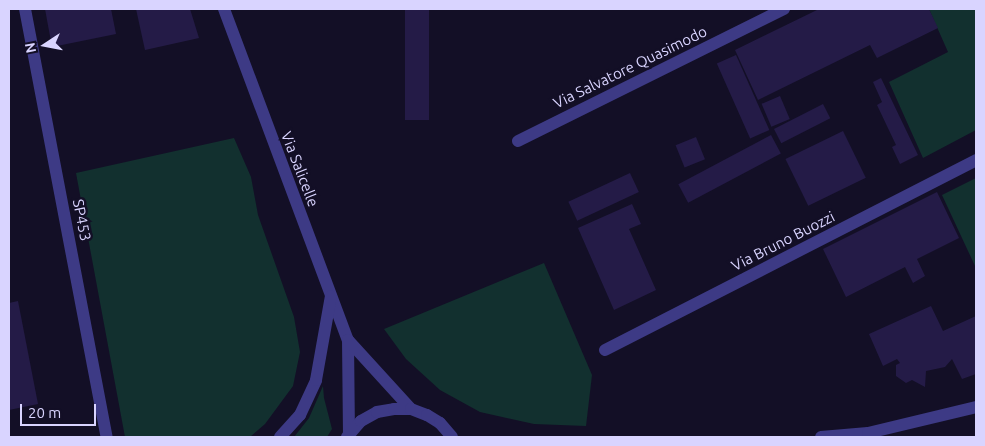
<!DOCTYPE html>
<style>
body{margin:0}
#map{position:relative;width:985px;height:446px;overflow:hidden;background:#130f26;font-family:Ubuntu,sans-serif}
div>[style]{position:absolute}
.green>*{inset:0;background:#12302f}
.building>*{inset:0;background:#241b47;transform-origin:0 0}
.minor>*{height:12px;margin:-6px;padding:0 6px;transform-origin:6px;border-radius:6px;background:#3d3a85}
.tertiary>*{height:12px;margin:-6px;padding:0 6px;transform-origin:6px;border-radius:6px;background:#3d3a85}
span{translate:-50% -50%;white-space:nowrap;text-align:center;line-height:1.15;-webkit-text-stroke:5px #130f26;paint-order:stroke}
.street-label{font-size:15px;color:#d9d4ff}
.frame{position:absolute;inset:0;border:10px solid #d9d4ff;pointer-events:none}
.north{position:absolute;left:20px;top:20px;width:50px;height:50px;-webkit-text-stroke:4px #130f26;paint-order:stroke;rotate:259deg;font-size:14px;font-weight:700;line-height:20px;text-align:center;color:#d9d4ff}
.north::after{content:'';display:block;margin:auto;width:18px;height:22px;background:#d9d4ff;clip-path:polygon(50% 0,100% 100%,50% 72%,0 100%)}
.scale{position:absolute;left:20px;top:404px;width:76px;height:22px;box-sizing:border-box;border:2px solid #d9d4ff;border-top:0;padding-left:6px;font-size:15px;line-height:18px;white-space:nowrap;color:#d9d4ff;-webkit-text-stroke:4px #130f26;paint-order:stroke}
</style>
<div id="map">
<div class="green">
<div style="clip-path:polygon(929px 9px,976px 9px,976px 130px,923px 158px,889px 82px,948px 52px)"></div>
<div style="clip-path:polygon(234px 138px,251px 177px,258px 215px,294px 317px,300px 352px,293px 386px,265px 424px,250px 437px,125px 437px,76px 173px)"></div>
<div style="clip-path:polygon(976px 178px,976px 265px,975px 266px,942px 195px)"></div>
<div style="clip-path:polygon(544px 263px,592px 375px,586px 426px,534px 424px,480px 412px,440px 390px,406px 359px,384px 329px)"></div>
<div style="clip-path:polygon(323px 386px,324px 398px,332px 429px,327px 437px,294px 437px,309px 418px)"></div>
</div>
<div class="building">
<div style="clip-path:polygon(45px 9px,111px 9px,116px 34px,52px 47px)"></div>
<div style="clip-path:polygon(136px 9px,190px 9px,199px 38px,145px 50px)"></div>
<div style="left:405px;top:9px;width:24px;height:111px"></div>
<div style="clip-path:polygon(819px 9px,929px 9px,938px 28px,877px 58px,870px 45px,758px 100px,735px 50px)"></div>
<div style="left:736px;top:55px;width:82px;height:21px;rotate:66deg"></div>
<div style="clip-path:polygon(881px 78px,918px 155px,900px 164px,892px 147px,896px 145px,877px 105px,882px 102px,873px 82px)"></div>
<div style="left:780px;top:96px;width:25px;height:20px;rotate:67deg"></div>
<div style="left:823px;top:104px;width:16px;height:55px;rotate:63deg"></div>
<div style="left:843px;top:131px;width:52px;height:64px;rotate:64deg"></div>
<div style="left:771px;top:135px;width:21px;height:105px;rotate:62deg"></div>
<div style="left:696px;top:137px;width:24px;height:22px;rotate:68deg"></div>
<div style="left:630px;top:173px;width:21px;height:68px;rotate:65deg"></div>
<div style="clip-path:polygon(937px 192px,959px 238px,917px 259px,925px 276px,913px 283px,905px 267px,846px 297px,823px 249px)"></div>
<div style="clip-path:polygon(632px 204px,641px 224px,629px 229px,656px 290px,614px 310px,578px 228px)"></div>
<div style="clip-path:polygon(18px 301px,38px 404px,9px 410px,9px 303px)"></div>
<div style="clip-path:polygon(931px 306px,943px 331px,976px 316px,976px 374px,962px 379px,952px 359px,945px 367px,926px 371px,925px 387px,912px 380px,906px 383px,896px 376px,896px 365px,900px 363px,897px 359px,883px 366px,869px 334px)"></div>
</div>
<div class="minor">
<div style="left:25px;top:9px;width:436px;rotate:79.2deg"></div>
<div style="left:518px;top:141px;width:297px;rotate:-26.4deg"></div>
<div style="left:605px;top:350px;width:417px;rotate:-27.1deg"></div>
</div>
<div class="tertiary">
<div style="left:224px;top:9px;width:353px;rotate:69.5deg"></div>
<div style="left:348px;top:340px;width:93px;rotate:89.4deg"></div>
<div style="left:348px;top:340px;width:93px;rotate:47.6deg"></div>
<div style="left:280px;top:437px;width:30px;rotate:-48deg"></div>
<div style="left:300px;top:415px;width:38px;rotate:-65deg"></div>
<div style="left:316px;top:380px;width:85px;rotate:-79.9deg"></div>
<div style="left:347px;top:437px;width:21px;rotate:-49deg"></div>
<div style="left:361px;top:421px;width:18px;rotate:-29deg"></div>
<div style="left:377px;top:412px;width:17px;rotate:-10deg"></div>
<div style="left:394px;top:409px;width:17px"></div>
<div style="left:411px;top:409px;width:17px;rotate:21deg"></div>
<div style="left:427px;top:415px;width:15px;rotate:32deg"></div>
<div style="left:440px;top:423px;width:18px;rotate:49deg"></div>
<div style="left:821px;top:437px;width:47px;rotate:-4.9deg"></div>
<div style="left:868px;top:433px;width:111px;rotate:-13.5deg"></div>
</div>
<div class="street-label">
<span style="left:630px;top:67px;rotate:-26deg">Via Salvatore Quasimodo</span>
<span style="left:300px;top:169px;rotate:69deg">Via Salicelle</span>
<span style="left:82px;top:220px;rotate:79deg">SP453</span>
<span style="left:783px;top:241px;rotate:-27deg">Via Bruno Buozzi</span>
</div>
<div class="frame"></div>
<div class="north">N</div>
<div class="scale">20 m</div>
</div>
